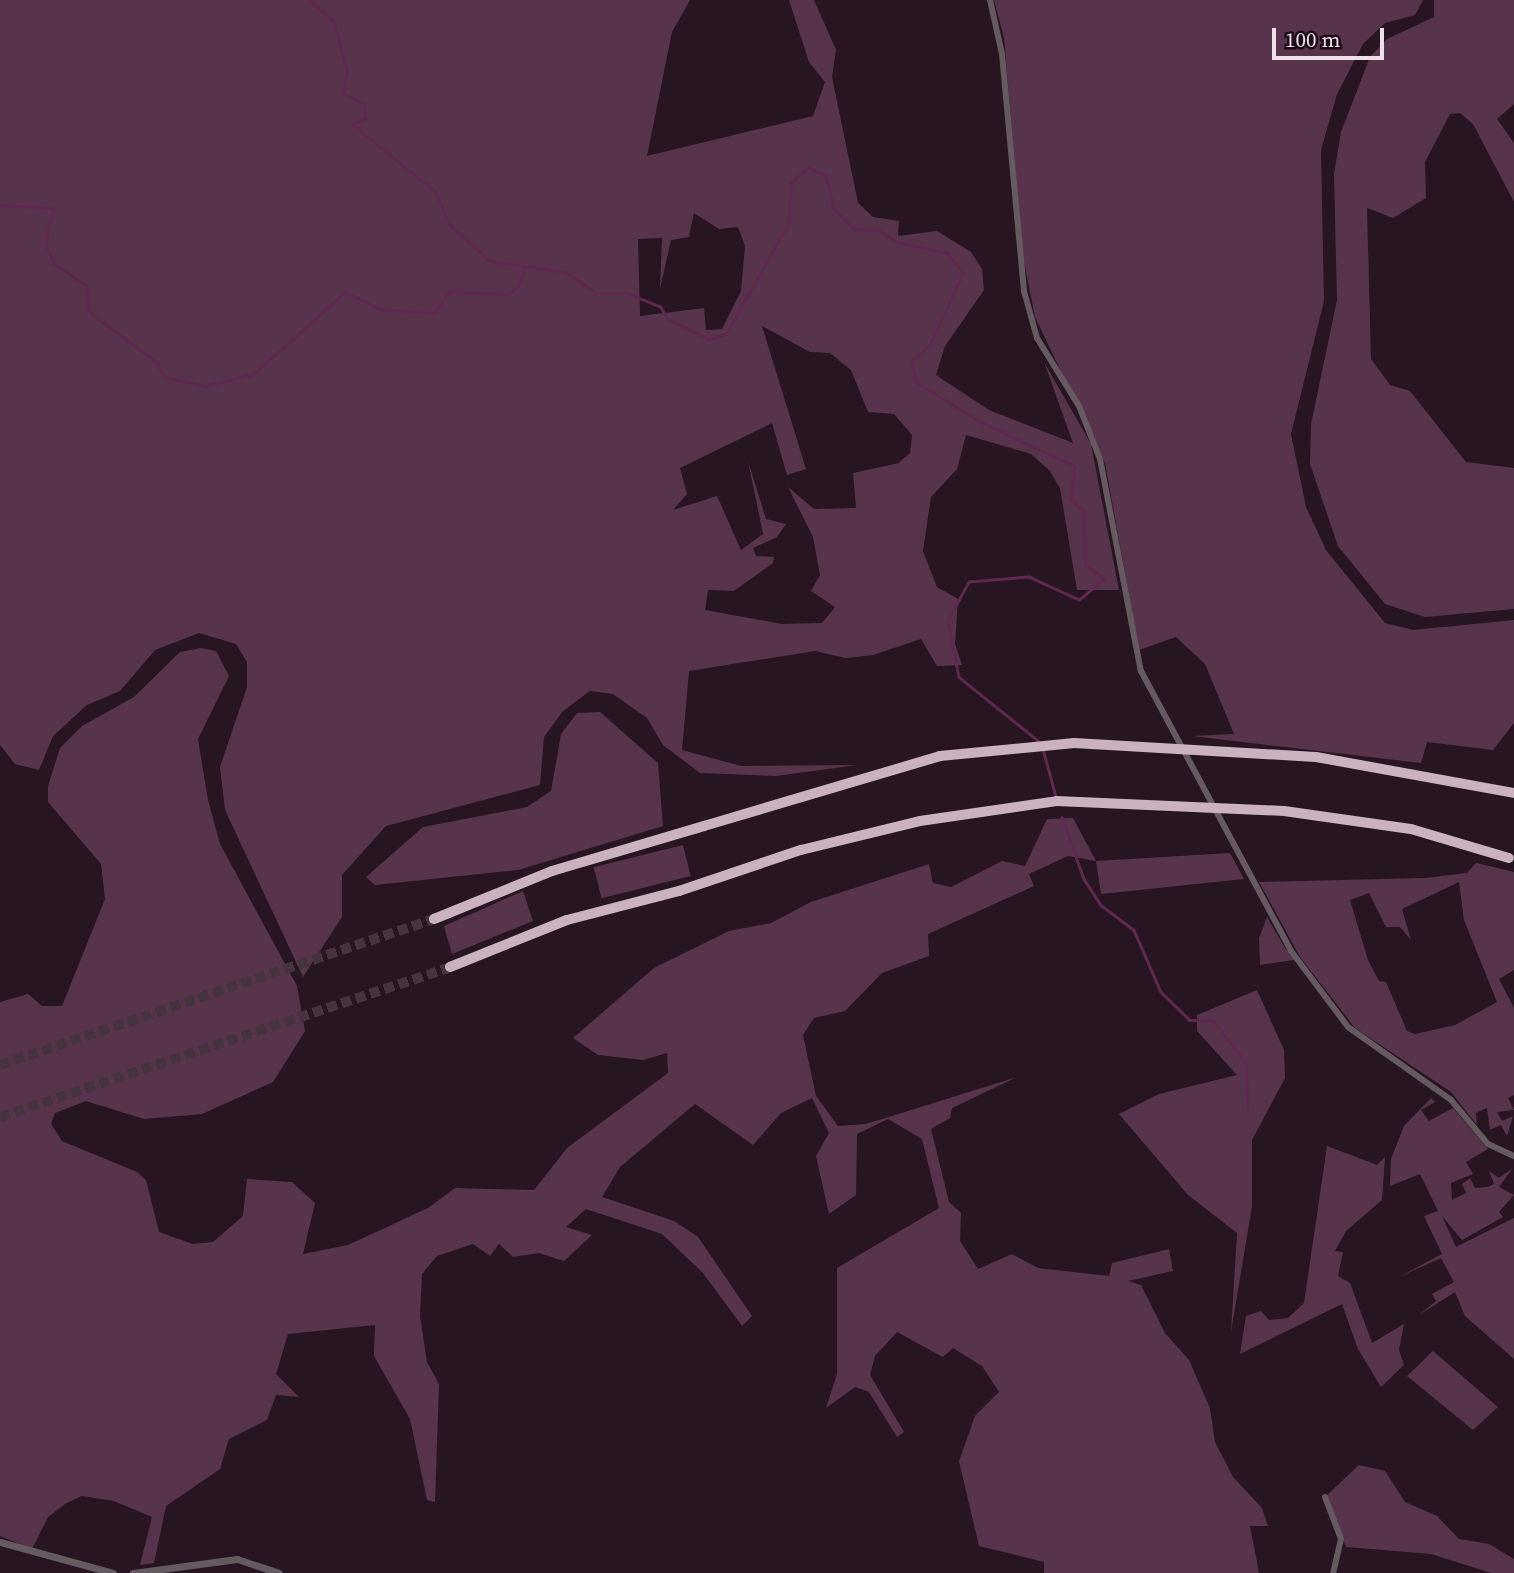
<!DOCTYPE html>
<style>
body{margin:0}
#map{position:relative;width:1514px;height:1573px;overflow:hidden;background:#271521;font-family:"Source Serif 4",serif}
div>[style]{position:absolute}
.green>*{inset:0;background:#58344c;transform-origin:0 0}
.stream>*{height:2.5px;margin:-1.25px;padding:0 1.25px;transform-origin:1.25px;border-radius:1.25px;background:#60284f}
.motorway-tunnel>*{height:10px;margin-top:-5px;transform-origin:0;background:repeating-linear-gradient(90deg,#45333f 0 10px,transparent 0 15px)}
.minor>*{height:6px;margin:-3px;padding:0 3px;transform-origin:3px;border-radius:3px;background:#645a60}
.tertiary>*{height:7px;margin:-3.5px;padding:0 3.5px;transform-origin:3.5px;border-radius:3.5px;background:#645a60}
.motorway>*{height:10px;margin:-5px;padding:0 5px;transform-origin:5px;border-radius:5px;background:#cbb2c1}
.motorway-bridge>*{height:10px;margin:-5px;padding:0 5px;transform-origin:5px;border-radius:5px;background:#cbb2c1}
span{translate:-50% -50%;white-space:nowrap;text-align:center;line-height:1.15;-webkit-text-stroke:5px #1d0c18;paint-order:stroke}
.scale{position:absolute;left:1272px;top:28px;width:112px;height:32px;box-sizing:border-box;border:4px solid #ede0e8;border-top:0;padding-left:9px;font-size:21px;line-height:24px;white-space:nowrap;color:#ede0e8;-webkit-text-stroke:5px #1d0c18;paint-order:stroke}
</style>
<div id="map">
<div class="green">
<div style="clip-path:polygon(evenodd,0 0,690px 0,672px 32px,647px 156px,813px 116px,825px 82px,809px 62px,789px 0,814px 0,836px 50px,832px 77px,858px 203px,873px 217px,899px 221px,898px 236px,937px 231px,971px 252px,982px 269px,984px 290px,945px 346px,936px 375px,989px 410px,1073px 443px,1044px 362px,1091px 444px,1119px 590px,1077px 590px,1060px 488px,1049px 470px,1031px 454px,966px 435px,957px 469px,931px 497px,923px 551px,937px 587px,958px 599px,955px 644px,962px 665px,937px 666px,921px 639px,873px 655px,846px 658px,815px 651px,689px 671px,682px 750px,741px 766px,857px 765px,776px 776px,700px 773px,663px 745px,647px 718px,613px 694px,590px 691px,563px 711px,544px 737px,540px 785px,386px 826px,342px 875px,342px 917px,303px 977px,225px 810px,220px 767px,247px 687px,247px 662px,236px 644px,199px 633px,155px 650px,120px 691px,87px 705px,53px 736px,39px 770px,15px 764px,0 745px,0 0,694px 213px,719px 229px,738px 227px,745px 246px,741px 291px,722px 329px,706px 330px,704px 308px,640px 316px,638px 239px,662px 238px,660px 289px,671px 240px,689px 237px,694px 213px,0 0,762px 326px,810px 352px,830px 353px,851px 370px,868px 412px,894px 414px,912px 435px,910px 453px,899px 463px,853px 473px,856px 508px,814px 509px,788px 487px,813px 537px,820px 575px,811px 591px,835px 607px,822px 623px,782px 624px,705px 610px,708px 590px,734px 591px,773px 563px,774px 557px,756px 556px,753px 548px,777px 537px,786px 524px,766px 519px,748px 461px,763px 534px,741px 550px,717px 496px,673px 510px,687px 494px,680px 468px,772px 423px,787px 475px,806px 469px,762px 326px)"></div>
<div style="clip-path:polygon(994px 0,1423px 0,1415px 15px,1385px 23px,1363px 44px,1337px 94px,1321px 150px,1324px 301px,1291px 434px,1306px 507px,1326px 550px,1385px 623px,1413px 630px,1514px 620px,1514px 723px,1493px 750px,1427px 742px,1421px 763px,1192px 736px,1234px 734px,1205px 664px,1176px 637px,1139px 650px,1105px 463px,1035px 317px,1023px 257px,1004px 38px)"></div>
<div style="clip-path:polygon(1434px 0,1514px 0,1514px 104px,1497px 119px,1514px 143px,1514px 202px,1473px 124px,1460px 113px,1450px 114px,1425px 162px,1426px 198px,1393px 218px,1367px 208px,1371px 359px,1390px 385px,1410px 391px,1466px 462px,1514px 468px,1514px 609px,1425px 617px,1385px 604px,1338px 546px,1310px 464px,1311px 424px,1337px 300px,1334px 174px,1341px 132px,1370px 57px,1387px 39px,1434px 17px)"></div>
<div style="clip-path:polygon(201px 648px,216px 651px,229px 676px,198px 739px,208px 800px,220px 844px,297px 986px,305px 1031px,273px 1082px,202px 1114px,144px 1119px,86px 1101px,55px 1113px,51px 1124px,62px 1141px,137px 1172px,146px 1180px,159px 1232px,193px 1244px,213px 1242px,243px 1216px,247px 1179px,292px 1182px,315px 1203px,303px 1254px,348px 1245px,428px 1208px,455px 1188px,534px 1190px,567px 1148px,668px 1073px,667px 1053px,643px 1060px,598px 1055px,573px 1038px,654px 968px,729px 931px,771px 923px,811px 902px,929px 864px,933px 883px,951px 887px,1002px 861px,1025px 866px,1047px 819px,1073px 818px,1096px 861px,1230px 853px,1244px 879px,1101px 894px,1096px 861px,1068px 856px,1029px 874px,1034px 886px,928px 934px,929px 956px,882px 973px,845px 1011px,814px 1018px,803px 1035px,816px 1096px,838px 1126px,866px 1124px,1017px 1077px,952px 1108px,950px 1118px,931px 1129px,949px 1202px,961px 1213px,960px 1241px,978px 1269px,1012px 1254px,1038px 1268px,1109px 1276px,1112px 1263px,1169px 1249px,1173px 1271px,1128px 1281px,1141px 1285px,1165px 1333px,1189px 1360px,1210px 1408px,1215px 1442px,1233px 1477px,1262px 1508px,1268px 1526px,1250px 1526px,1259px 1573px,1044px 1573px,1044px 1562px,979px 1546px,959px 1461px,975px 1416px,999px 1392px,982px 1366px,953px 1348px,943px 1357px,897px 1332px,875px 1356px,870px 1375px,904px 1432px,897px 1437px,869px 1392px,855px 1387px,826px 1408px,837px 1374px,837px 1268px,939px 1208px,922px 1139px,888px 1119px,857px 1134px,856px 1195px,829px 1214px,816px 1156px,829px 1133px,812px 1098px,781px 1113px,753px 1145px,695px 1104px,620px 1167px,602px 1197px,674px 1221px,698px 1237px,752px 1316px,742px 1326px,703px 1273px,662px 1234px,586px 1209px,566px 1227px,592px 1235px,564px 1261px,539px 1253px,513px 1257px,499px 1244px,490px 1256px,473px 1244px,437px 1256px,422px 1274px,420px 1316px,427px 1362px,439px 1384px,435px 1502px,427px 1500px,410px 1419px,374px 1356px,375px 1325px,288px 1334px,276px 1374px,299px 1397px,276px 1395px,267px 1420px,229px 1439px,220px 1469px,166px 1506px,154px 1563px,140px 1565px,152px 1517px,114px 1501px,82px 1496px,65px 1504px,48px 1517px,32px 1549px,0 1536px,0 1002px,28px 994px,42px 1006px,62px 1006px,105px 899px,101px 864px,48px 802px,48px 786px,60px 748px,82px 726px,134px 697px,180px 652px)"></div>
<div style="clip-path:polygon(600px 712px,658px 763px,663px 826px,518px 870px,375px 885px,366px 877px,423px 827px,527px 807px,551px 791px,561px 734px,577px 713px)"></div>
<div style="left:683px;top:845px;width:32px;height:92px;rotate:76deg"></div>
<div style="clip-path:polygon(evenodd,1476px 863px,1514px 872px,1514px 970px,1499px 979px,1514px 1008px,1514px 1095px,1508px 1098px,1514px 1110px,1497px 1112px,1502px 1121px,1513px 1116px,1507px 1136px,1501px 1125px,1490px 1130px,1487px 1108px,1476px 1113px,1477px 1125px,1451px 1092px,1355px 1028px,1300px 957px,1259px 882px,1425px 878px,1467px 873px,1476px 863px,1459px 882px,1464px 920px,1497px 1002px,1455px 1025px,1415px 1034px,1407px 1031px,1386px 982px,1379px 981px,1368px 960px,1350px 900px,1369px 893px,1386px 927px,1400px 927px,1411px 940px,1402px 909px,1459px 882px)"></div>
<div style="clip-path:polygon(523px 891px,533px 921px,452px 954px,444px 926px)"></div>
<div style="clip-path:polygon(1267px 917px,1285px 948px,1294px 960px,1260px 965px,1259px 938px)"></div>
<div style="clip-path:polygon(1257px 990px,1284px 1050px,1285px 1078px,1252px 1140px,1252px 1206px,1231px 1332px,1237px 1233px,1188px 1195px,1119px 1114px,1159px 1094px,1237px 1075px,1197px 1031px,1197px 1015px)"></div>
<div style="clip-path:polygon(1431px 1098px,1435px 1102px,1421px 1110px,1429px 1121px,1453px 1108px,1488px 1149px,1466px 1162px,1473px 1174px,1451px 1183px,1452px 1200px,1466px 1193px,1462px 1184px,1470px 1178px,1475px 1188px,1488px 1187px,1494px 1184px,1489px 1171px,1499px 1178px,1512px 1169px,1499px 1187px,1514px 1195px,1499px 1212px,1503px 1217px,1462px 1240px,1442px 1216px,1456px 1247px,1514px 1218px,1514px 1359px,1465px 1316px,1455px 1292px,1419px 1315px,1436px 1301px,1432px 1294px,1454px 1282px,1441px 1258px,1399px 1277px,1442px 1254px,1424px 1216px,1438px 1211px,1420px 1174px,1390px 1186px,1391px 1159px,1404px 1126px)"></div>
<div style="clip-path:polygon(1327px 1146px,1377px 1165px,1385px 1157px,1382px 1200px,1346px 1231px,1335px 1251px,1343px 1252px,1338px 1276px,1350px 1283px,1372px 1343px,1404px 1324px,1399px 1350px,1404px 1365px,1381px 1387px,1358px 1349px,1342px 1304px,1240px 1354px,1246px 1316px,1261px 1311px,1269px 1320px,1288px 1318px,1304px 1303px)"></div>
<div style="clip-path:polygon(1433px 1351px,1498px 1407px,1473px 1430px,1407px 1376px)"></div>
<div style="clip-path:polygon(1359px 1465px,1385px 1471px,1405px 1502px,1437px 1516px,1459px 1539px,1489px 1544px,1514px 1559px,1514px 1573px,1491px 1573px,1431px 1554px,1346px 1547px,1325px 1497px)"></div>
</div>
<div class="stream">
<div style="left:310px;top:0;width:32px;rotate:41deg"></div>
<div style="left:334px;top:21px;width:51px;rotate:75.1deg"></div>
<div style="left:347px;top:70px;width:23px;rotate:97deg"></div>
<div style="left:344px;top:93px;width:23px;rotate:29deg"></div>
<div style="left:364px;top:104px;width:14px;rotate:86deg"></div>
<div style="left:365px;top:118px;width:14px;rotate:150deg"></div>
<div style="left:353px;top:125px;width:107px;rotate:38.9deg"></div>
<div style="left:436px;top:192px;width:36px;rotate:67deg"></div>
<div style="left:450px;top:225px;width:54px;rotate:42deg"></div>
<div style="left:490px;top:261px;width:77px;rotate:8.2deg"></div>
<div style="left:566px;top:272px;width:37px;rotate:34deg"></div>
<div style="left:597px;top:293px;width:30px"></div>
<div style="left:627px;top:293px;width:35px;rotate:22deg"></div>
<div style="left:660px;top:306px;width:15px;rotate:58deg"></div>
<div style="left:668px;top:319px;width:46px;rotate:26deg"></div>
<div style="left:709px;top:339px;width:18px;rotate:-16deg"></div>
<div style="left:726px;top:334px;width:129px;rotate:-60.6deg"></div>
<div style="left:789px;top:222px;width:38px;rotate:-88deg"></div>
<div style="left:790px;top:184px;width:25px;rotate:-43deg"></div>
<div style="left:808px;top:167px;width:20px;rotate:27deg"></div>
<div style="left:826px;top:176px;width:34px;rotate:76deg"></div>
<div style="left:834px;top:209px;width:29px;rotate:44deg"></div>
<div style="left:855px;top:229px;width:24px;rotate:2deg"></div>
<div style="left:879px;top:230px;width:22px;rotate:34deg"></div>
<div style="left:897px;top:242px;width:52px;rotate:12.2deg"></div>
<div style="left:948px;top:253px;width:26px;rotate:54deg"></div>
<div style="left:963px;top:274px;width:78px;rotate:114.9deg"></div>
<div style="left:930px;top:345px;width:25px;rotate:137deg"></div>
<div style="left:912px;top:362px;width:20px;rotate:79deg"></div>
<div style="left:916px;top:382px;width:79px;rotate:31.5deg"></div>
<div style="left:983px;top:423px;width:102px;rotate:25.1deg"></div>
<div style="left:1075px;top:466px;width:33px;rotate:97deg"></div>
<div style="left:1071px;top:499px;width:18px;rotate:43deg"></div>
<div style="left:1084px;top:511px;width:54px;rotate:87.9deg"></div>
<div style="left:1086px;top:565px;width:24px;rotate:36deg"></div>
<div style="left:1105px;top:579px;width:33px;rotate:141deg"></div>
<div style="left:1079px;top:600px;width:55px;rotate:-155.3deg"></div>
<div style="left:1029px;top:577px;width:60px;rotate:175.2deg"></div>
<div style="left:969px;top:582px;width:44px;rotate:118.3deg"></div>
<div style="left:948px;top:621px;width:57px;rotate:78.9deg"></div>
<div style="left:959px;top:677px;width:105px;rotate:38.8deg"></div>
<div style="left:0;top:205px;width:54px;rotate:3.2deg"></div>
<div style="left:54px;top:208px;width:37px;rotate:103deg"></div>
<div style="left:46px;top:244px;width:21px;rotate:67deg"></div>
<div style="left:54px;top:263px;width:40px;rotate:34.9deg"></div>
<div style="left:87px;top:286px;width:26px;rotate:86deg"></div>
<div style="left:89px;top:312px;width:83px;rotate:36.2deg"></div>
<div style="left:156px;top:361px;width:18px;rotate:61deg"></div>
<div style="left:165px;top:377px;width:41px;rotate:12.7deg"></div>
<div style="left:205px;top:386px;width:50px;rotate:-13.8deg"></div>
<div style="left:254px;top:374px;width:122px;rotate:-42deg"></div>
<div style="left:345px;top:292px;width:39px;rotate:26deg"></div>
<div style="left:380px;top:309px;width:54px;rotate:4.2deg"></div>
<div style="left:434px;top:313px;width:27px;rotate:-54deg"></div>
<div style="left:450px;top:291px;width:57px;rotate:3deg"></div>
<div style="left:507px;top:294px;width:14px;rotate:-34deg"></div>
<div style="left:519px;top:286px;width:18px;rotate:-74deg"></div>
<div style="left:1043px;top:749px;width:50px;rotate:74.8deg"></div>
<div style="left:1062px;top:817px;width:66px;rotate:70.5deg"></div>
<div style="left:1084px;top:879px;width:31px;rotate:57deg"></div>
<div style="left:1101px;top:905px;width:41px;rotate:37.1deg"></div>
<div style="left:1134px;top:930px;width:68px;rotate:66.5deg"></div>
<div style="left:1161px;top:992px;width:40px;rotate:44deg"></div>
<div style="left:1190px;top:1020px;width:24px;rotate:2deg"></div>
<div style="left:1214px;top:1021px;width:53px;rotate:52.7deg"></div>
<div style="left:1246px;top:1063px;width:45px;rotate:87.5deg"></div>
</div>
<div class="motorway-tunnel">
<div style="left:0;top:1065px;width:458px;rotate:-18.6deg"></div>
<div style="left:0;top:1117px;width:474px;rotate:-18.4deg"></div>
</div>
<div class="minor">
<div style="left:990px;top:0;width:55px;rotate:77.5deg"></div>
<div style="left:1002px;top:54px;width:238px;rotate:84.7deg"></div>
<div style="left:1024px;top:291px;width:49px;rotate:74.5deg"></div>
<div style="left:1037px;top:338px;width:80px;rotate:58.3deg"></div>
<div style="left:1079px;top:406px;width:57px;rotate:68.4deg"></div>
<div style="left:1100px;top:459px;width:216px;rotate:79.1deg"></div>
<div style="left:1141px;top:671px;width:318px;rotate:61.8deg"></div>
<div style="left:1291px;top:951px;width:95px;rotate:53.1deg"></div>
<div style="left:1348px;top:1027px;width:126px;rotate:35.3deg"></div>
<div style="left:1451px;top:1100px;width:57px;rotate:49.9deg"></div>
<div style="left:1488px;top:1144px;width:29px;rotate:25deg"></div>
<div style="left:1325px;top:1497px;width:45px;rotate:69.1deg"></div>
<div style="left:1341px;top:1539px;width:35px;rotate:103deg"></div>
</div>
<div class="tertiary">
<div style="left:0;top:1542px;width:117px;rotate:15.3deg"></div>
<div style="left:133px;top:1573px;width:105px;rotate:-7.7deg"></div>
<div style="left:237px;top:1559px;width:44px;rotate:18.4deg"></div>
</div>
<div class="motorway">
<div style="left:434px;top:919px;width:127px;rotate:-22.1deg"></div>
<div style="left:552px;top:871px;width:159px;rotate:-16.5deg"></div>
<div style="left:450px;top:967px;width:126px;rotate:-21.9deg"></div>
<div style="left:567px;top:920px;width:116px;rotate:-14.5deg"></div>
</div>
<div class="motorway-bridge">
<div style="left:704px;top:826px;width:246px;rotate:-16.5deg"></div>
<div style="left:940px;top:756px;width:135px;rotate:-5.5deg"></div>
<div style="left:1074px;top:743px;width:242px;rotate:3.3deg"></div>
<div style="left:1316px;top:757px;width:201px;rotate:10.3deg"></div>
<div style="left:679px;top:891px;width:129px;rotate:-18.6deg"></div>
<div style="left:801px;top:850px;width:122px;rotate:-13.7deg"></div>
<div style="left:920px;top:821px;width:138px;rotate:-8.3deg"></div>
<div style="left:1057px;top:801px;width:227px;rotate:2.5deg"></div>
<div style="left:1284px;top:811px;width:128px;rotate:8.1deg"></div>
<div style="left:1411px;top:829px;width:102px;rotate:16.5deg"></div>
</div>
<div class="scale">100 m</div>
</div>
